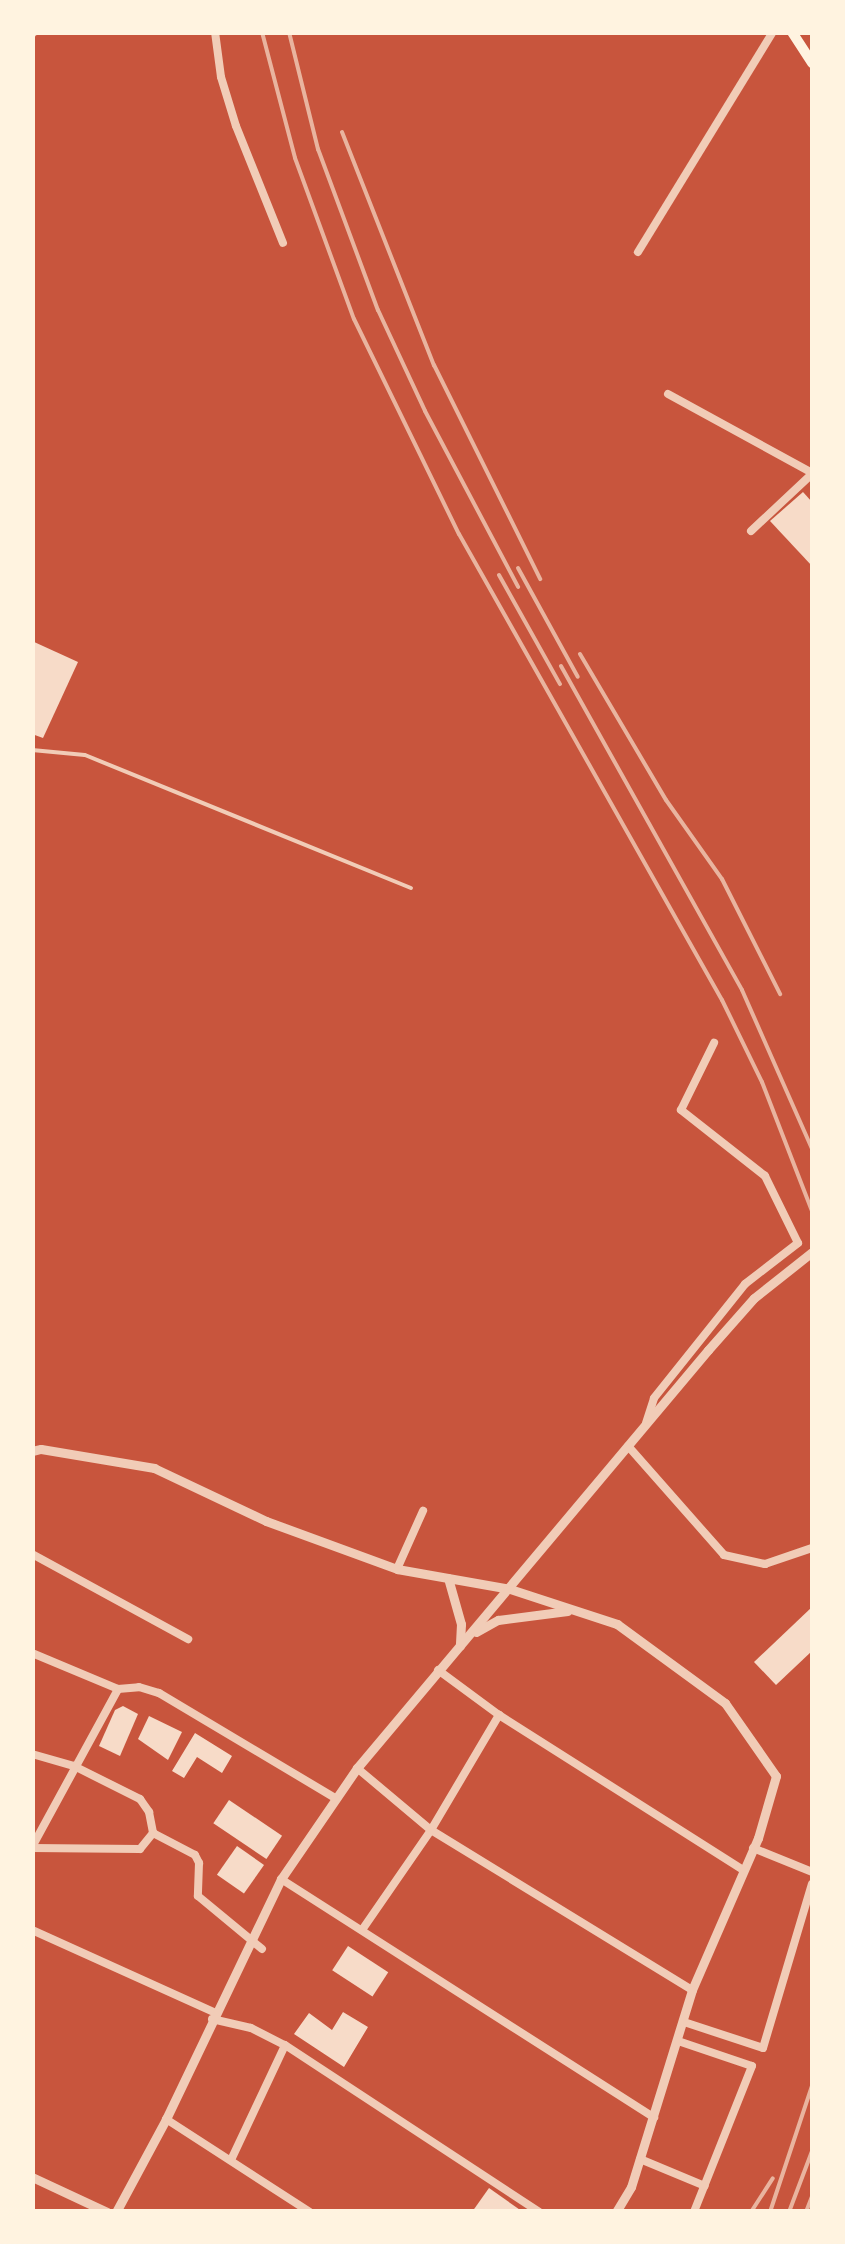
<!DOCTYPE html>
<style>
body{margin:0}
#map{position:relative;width:845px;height:2244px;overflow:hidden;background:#c8553d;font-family:"Open Sans",sans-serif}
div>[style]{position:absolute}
.building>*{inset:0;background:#f7dbc8;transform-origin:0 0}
.service>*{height:4px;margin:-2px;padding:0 2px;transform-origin:2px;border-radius:2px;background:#f1ccb7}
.minor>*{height:8px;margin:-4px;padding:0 4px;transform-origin:4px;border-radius:4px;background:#f1ccb7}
.tertiary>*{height:9px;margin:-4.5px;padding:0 4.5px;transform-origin:4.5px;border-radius:4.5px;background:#f1ccb7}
.secondary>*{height:10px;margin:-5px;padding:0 5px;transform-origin:5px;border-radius:5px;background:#fff3e0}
.rail>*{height:4px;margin:-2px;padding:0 2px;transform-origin:2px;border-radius:2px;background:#e9b49f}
span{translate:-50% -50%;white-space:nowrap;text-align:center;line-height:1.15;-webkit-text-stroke:8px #fff3e0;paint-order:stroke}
.frame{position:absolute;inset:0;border:35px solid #fff3e0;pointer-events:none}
</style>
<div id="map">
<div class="building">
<div style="clip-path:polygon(803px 492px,812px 502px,812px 566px,770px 521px)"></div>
<div style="clip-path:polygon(32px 641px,78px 662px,43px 738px,32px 734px)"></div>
<div style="clip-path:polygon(812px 1607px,812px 1651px,776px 1685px,754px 1662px)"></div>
<div style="clip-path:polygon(123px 1706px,138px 1714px,120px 1756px,99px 1746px,115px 1710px)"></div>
<div style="clip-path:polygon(149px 1716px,182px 1732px,168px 1760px,138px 1739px)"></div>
<div style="clip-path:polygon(195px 1733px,232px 1756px,222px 1773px,197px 1757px,184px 1778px,172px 1771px)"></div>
<div style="left:229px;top:1800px;width:64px;height:28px;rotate:34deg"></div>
<div style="left:237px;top:1846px;width:33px;height:35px;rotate:35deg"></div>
<div style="left:348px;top:1946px;width:48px;height:29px;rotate:33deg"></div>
<div style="clip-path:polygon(343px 2012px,368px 2027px,344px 2067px,294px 2034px,309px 2013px,332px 2030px)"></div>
<div style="clip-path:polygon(489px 2188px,523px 2212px,472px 2212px)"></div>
</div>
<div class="service">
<div style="left:32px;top:750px;width:53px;rotate:5.4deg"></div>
<div style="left:85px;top:755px;width:352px;rotate:22.2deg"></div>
</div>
<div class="minor">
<div style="left:215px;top:32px;width:45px;rotate:82.4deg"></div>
<div style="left:221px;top:77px;width:51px;rotate:73deg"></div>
<div style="left:236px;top:126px;width:126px;rotate:68.1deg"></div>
<div style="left:32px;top:34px;width:3px;rotate:-45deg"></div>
<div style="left:638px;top:252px;width:258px;rotate:-58.5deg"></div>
<div style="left:668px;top:394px;width:164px;rotate:28.7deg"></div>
<div style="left:751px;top:531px;width:83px;rotate:-43.1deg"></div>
<div style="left:646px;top:1423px;width:26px;rotate:-72deg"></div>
<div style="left:654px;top:1398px;width:146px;rotate:-51.4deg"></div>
<div style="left:745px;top:1284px;width:67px;rotate:-37.7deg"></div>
<div style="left:798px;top:1243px;width:75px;rotate:-116.2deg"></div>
<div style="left:765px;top:1176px;width:107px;rotate:-141.8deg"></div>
<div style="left:681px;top:1110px;width:75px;rotate:-63.8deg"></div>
<div style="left:628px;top:1446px;width:145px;rotate:48.6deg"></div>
<div style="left:724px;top:1555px;width:42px;rotate:12.4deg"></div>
<div style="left:765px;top:1564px;width:50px;rotate:-18.8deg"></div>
<div style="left:32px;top:1554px;width:178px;rotate:28.6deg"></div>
<div style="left:397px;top:1569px;width:64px;rotate:-65.9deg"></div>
<div style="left:32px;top:1653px;width:93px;rotate:22.7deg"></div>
<div style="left:118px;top:1689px;width:21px;rotate:-5deg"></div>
<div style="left:139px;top:1687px;width:21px;rotate:17deg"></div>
<div style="left:159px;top:1693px;width:205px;rotate:30.8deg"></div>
<div style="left:438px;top:1670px;width:76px;rotate:36.4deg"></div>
<div style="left:499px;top:1715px;width:289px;rotate:32.4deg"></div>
<div style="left:32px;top:1754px;width:44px;rotate:15.9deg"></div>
<div style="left:74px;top:1766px;width:74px;rotate:26.6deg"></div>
<div style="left:140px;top:1799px;width:16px;rotate:55deg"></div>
<div style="left:149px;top:1812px;width:21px;rotate:79deg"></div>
<div style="left:153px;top:1833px;width:47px;rotate:27.6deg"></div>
<div style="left:195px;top:1855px;width:9px;rotate:63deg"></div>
<div style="left:199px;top:1863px;width:33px;rotate:92deg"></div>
<div style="left:198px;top:1896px;width:83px;rotate:39.6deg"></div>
<div style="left:357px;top:1768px;width:97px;rotate:40deg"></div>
<div style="left:431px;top:1830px;width:306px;rotate:31.5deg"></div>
<div style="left:32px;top:1847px;width:180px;rotate:-61.4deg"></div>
<div style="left:32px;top:1848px;width:108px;rotate:0.5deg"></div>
<div style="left:140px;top:1849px;width:21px;rotate:-51deg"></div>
<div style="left:753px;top:1848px;width:64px;rotate:22.1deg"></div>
<div style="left:281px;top:1879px;width:443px;rotate:32.6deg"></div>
<div style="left:32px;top:1930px;width:202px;rotate:24.3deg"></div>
<div style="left:362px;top:1930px;width:121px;rotate:-55.4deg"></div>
<div style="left:431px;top:1830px;width:134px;rotate:-59.4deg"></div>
<div style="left:212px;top:2019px;width:40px;rotate:13deg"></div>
<div style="left:251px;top:2028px;width:38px;rotate:27deg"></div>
<div style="left:285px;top:2045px;width:304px;rotate:33.3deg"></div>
<div style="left:684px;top:2022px;width:83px;rotate:18.2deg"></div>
<div style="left:763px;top:2048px;width:171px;rotate:-73.4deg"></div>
<div style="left:678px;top:2041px;width:78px;rotate:18.7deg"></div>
<div style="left:752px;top:2066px;width:157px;rotate:111.7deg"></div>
<div style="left:166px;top:2119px;width:171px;rotate:32.9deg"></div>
<div style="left:640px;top:2159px;width:70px;rotate:22.6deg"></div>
<div style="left:231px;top:2160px;width:127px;rotate:-64.8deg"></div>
</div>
<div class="tertiary">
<div style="left:32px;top:1451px;width:9px;rotate:-13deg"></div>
<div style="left:41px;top:1449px;width:115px;rotate:9.5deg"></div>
<div style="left:154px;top:1468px;width:124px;rotate:25.3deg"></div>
<div style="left:266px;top:1521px;width:140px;rotate:20.1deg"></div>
<div style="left:397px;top:1569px;width:115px;rotate:10deg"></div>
<div style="left:510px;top:1589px;width:113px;rotate:18.1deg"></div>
<div style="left:617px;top:1624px;width:134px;rotate:36.2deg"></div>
<div style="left:725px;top:1703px;width:89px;rotate:55.1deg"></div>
<div style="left:776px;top:1776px;width:65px;rotate:106.2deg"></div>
<div style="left:758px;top:1838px;width:166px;rotate:113.5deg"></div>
<div style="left:692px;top:1990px;width:206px;rotate:107.2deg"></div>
<div style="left:631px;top:2187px;width:29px;rotate:121deg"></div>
<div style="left:448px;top:1578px;width:48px;rotate:74.2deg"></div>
<div style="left:461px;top:1624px;width:22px;rotate:93deg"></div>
<div style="left:476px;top:1632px;width:25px;rotate:-29deg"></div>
<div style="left:498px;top:1620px;width:70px;rotate:-7.4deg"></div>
<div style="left:32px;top:2177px;width:83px;rotate:25deg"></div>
<div style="left:116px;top:2212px;width:106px;rotate:-61.7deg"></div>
<div style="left:166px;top:2119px;width:266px;rotate:-64.4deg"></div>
<div style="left:281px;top:1879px;width:135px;rotate:-55.6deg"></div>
<div style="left:357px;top:1768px;width:546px;rotate:-49.98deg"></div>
<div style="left:708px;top:1350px;width:69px;rotate:-48.5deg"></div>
<div style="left:754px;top:1298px;width:74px;rotate:-38.4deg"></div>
</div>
<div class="secondary">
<div style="left:792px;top:32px;width:37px;rotate:57deg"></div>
</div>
<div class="rail">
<div style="left:262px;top:32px;width:130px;rotate:75.3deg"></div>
<div style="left:295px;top:158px;width:171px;rotate:69.9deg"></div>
<div style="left:354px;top:319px;width:239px;rotate:64deg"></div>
<div style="left:459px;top:534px;width:535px;rotate:60.56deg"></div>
<div style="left:722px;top:1000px;width:91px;rotate:64deg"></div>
<div style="left:762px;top:1082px;width:138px;rotate:68.8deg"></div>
<div style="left:289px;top:32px;width:121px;rotate:76.1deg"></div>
<div style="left:318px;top:149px;width:172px;rotate:69.6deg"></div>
<div style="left:378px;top:310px;width:111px;rotate:65deg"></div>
<div style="left:425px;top:411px;width:199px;rotate:62.1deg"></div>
<div style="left:342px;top:132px;width:251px;rotate:68.5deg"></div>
<div style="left:434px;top:365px;width:239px;rotate:63.6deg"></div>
<div style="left:518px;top:568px;width:124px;rotate:61.2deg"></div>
<div style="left:499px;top:575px;width:125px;rotate:60.8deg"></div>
<div style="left:580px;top:654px;width:169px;rotate:59.5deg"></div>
<div style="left:666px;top:800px;width:97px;rotate:54.7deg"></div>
<div style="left:722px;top:879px;width:129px;rotate:63.2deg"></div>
<div style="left:561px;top:666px;width:371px;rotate:60.8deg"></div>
<div style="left:742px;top:990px;width:174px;rotate:66.2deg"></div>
<div style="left:751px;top:2212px;width:40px;rotate:-57.1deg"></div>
<div style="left:770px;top:2212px;width:133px;rotate:-71.6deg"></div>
<div style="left:789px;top:2212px;width:65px;rotate:-69.3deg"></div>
<div style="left:806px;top:2212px;width:17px;rotate:-69deg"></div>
</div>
<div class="frame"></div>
</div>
